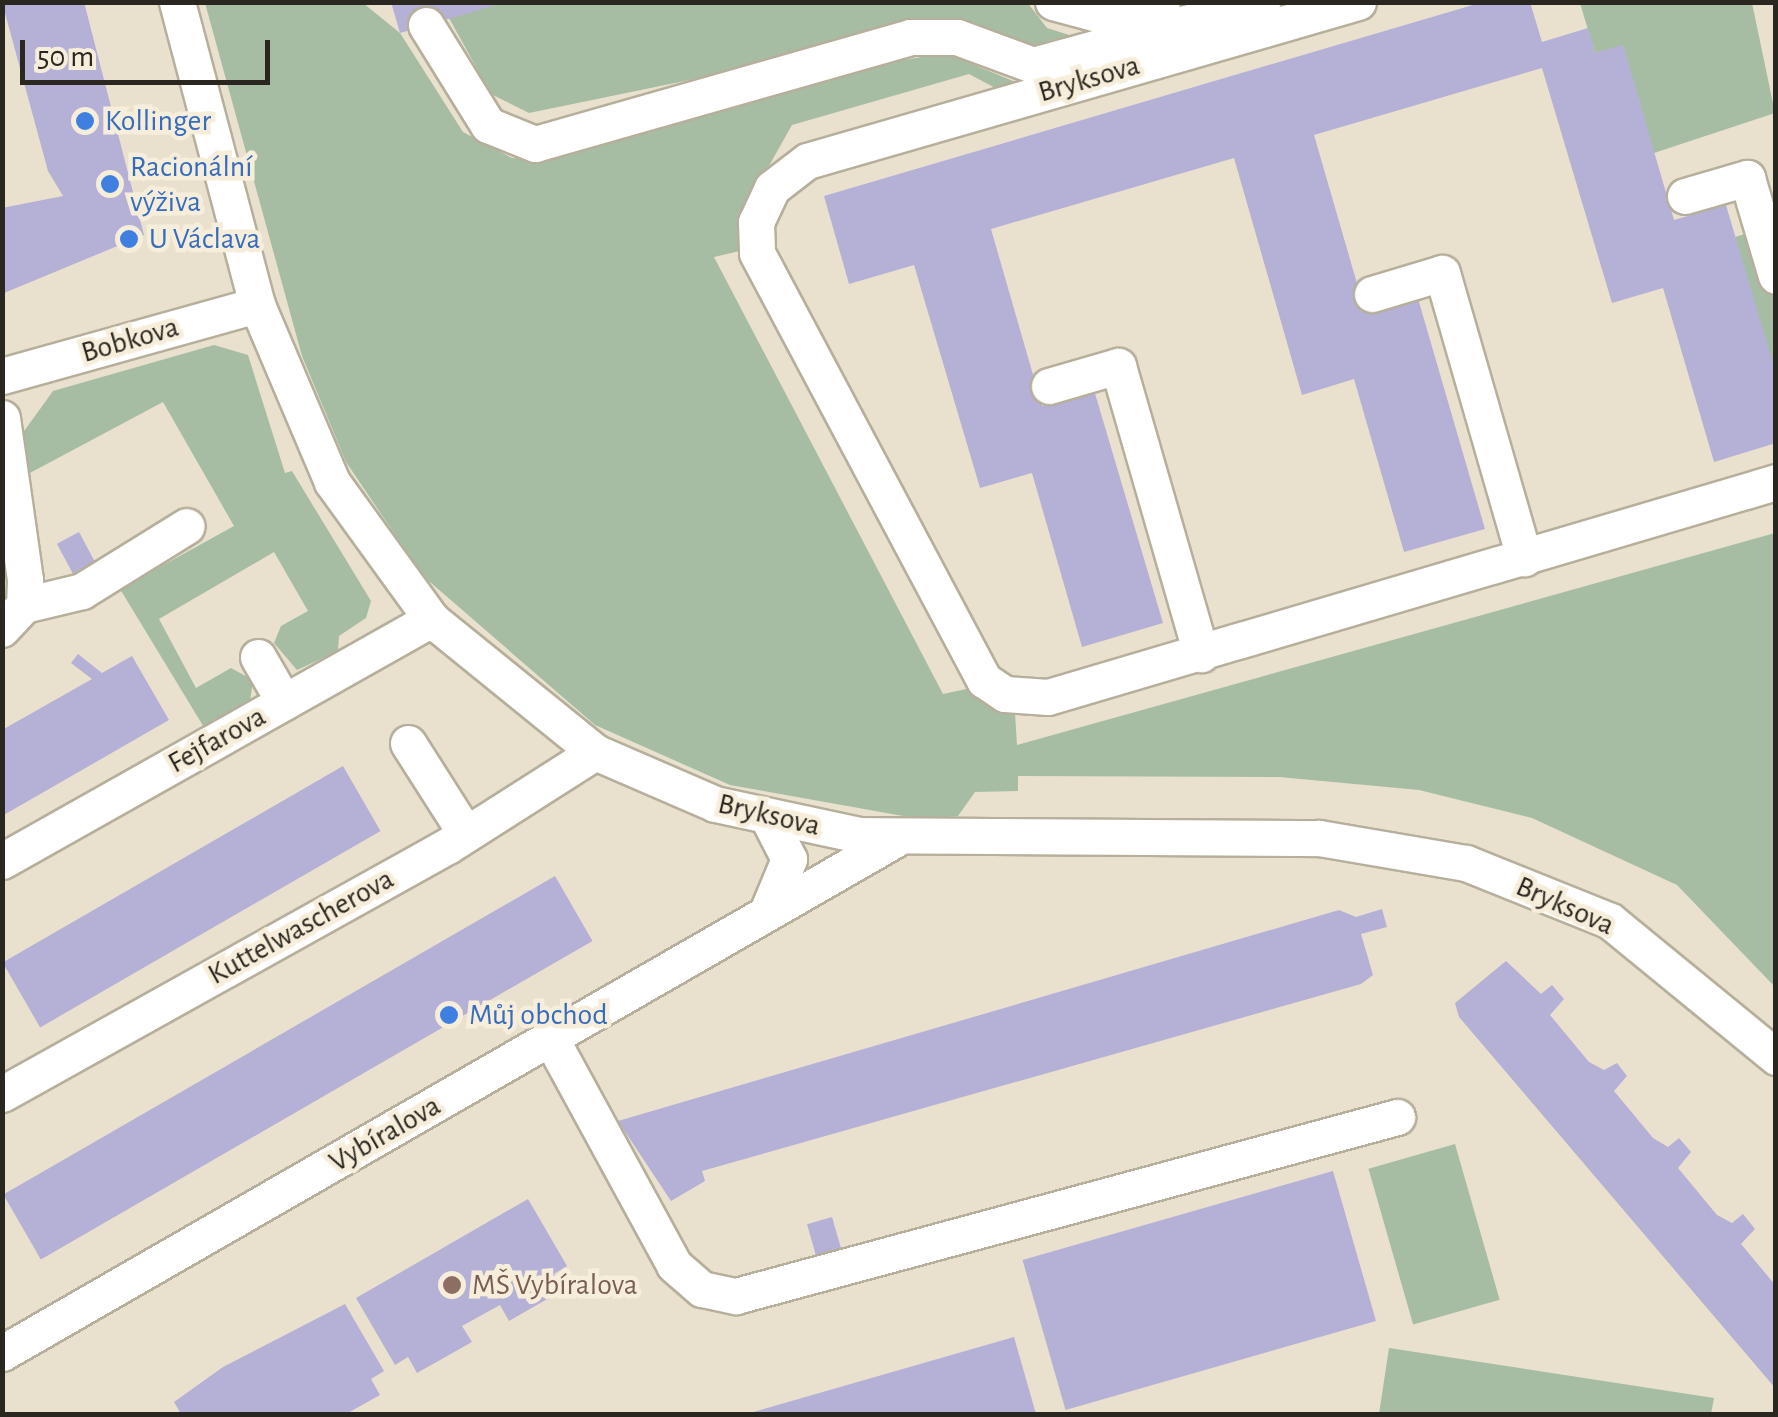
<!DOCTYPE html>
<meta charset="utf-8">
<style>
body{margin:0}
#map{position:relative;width:1778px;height:1417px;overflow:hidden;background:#e9e1cd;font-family:"Alegreya Sans",sans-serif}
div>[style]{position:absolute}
.green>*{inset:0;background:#a6bda4;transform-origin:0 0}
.building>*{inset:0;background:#b5b0d5;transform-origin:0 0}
.roads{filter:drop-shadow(2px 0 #b6af9b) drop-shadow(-2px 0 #b6af9b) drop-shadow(0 2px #b6af9b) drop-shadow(0 -2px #b6af9b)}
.minor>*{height:35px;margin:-17.5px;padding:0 17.5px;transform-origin:17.5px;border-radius:17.5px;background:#fff}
.dots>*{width:28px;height:28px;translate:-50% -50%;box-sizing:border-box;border:5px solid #f6eeda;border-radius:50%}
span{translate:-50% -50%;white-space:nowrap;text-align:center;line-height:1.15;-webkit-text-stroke:9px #f6eeda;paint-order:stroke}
.street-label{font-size:30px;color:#2a2720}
.shop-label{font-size:30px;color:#366cbe}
.left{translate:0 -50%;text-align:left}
.education-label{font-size:30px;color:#785e54}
.frame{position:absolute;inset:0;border:5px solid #2a2720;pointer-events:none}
.scale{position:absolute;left:20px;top:40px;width:250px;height:45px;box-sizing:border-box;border:5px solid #2a2720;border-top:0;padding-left:12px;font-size:30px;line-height:35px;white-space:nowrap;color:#2a2720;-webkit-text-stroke:8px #f6eeda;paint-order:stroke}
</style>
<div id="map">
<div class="green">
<div style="clip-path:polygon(503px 2px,1027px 2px,1047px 28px,1082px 39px,1038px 54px,957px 21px,924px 19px,743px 69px,529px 113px,491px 94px,449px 18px)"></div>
<div style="clip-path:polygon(205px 3px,363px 3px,400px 33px,463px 132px,512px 158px,547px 159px,857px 68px,945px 53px,1028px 87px,1001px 91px,969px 74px,792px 125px,761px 180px,744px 250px,714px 257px,943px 694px,971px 688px,1015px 713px,1017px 745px,1775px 533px,1775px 987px,1677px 885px,1532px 818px,1419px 790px,1279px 777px,1018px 776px,1018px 791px,975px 792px,958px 816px,920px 819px,730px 785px,595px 725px,423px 576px,346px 462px,302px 356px)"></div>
<div style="clip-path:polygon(1580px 3px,1752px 3px,1775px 113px,1654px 153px,1623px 46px,1595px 53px)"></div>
<div style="clip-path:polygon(1754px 231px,1775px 301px,1775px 374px,1735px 237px)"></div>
<div style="clip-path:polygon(214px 345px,248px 355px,285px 473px,292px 471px,371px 601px,366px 618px,339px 636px,338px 651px,297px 670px,274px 643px,281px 626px,308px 611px,274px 552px,159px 619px,196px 688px,231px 668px,253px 680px,250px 702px,205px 729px,120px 589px,234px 526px,163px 402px,28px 474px,22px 434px,53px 391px)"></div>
<div style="left:1455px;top:1144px;width:162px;height:90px;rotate:74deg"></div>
<div style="clip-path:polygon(1389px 1348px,1714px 1398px,1711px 1414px,1379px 1414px)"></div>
</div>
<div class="building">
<div style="clip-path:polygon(2px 2px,84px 2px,144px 235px,4px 293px,2px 208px,63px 196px,48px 171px)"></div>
<div style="clip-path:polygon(391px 2px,499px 2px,500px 4px,400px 33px)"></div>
<div style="clip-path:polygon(1483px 2px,1530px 2px,1542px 42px,1588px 28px,1595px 53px,1623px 45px,1674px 220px,1726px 205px,1776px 374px,1776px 443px,1714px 462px,1663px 288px,1612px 303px,1542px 68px,1314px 135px,1365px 311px,1417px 295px,1485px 529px,1404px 552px,1354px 379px,1302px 395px,1234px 158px,991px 229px,1042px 406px,1094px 390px,1163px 623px,1082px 647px,1032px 473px,980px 488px,914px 265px,849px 284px,824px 196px)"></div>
<div style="left:79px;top:532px;width:36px;height:25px;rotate:62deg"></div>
<div style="clip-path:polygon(78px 654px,102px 673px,132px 656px,169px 720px,2px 816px,2px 730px,92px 679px,71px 663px)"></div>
<div style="left:343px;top:766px;width:75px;height:393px;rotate:60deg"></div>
<div style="left:555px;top:876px;width:75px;height:637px;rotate:60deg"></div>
<div style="clip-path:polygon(1382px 909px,1387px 927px,1361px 934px,1373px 975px,1361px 984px,702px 1171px,705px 1181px,671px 1201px,618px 1121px,1339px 910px,1356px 917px)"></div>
<div style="clip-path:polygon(1506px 961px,1541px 994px,1552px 985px,1564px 999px,1550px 1015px,1589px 1062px,1604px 1070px,1617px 1063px,1627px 1076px,1614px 1091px,1653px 1138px,1668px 1147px,1679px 1138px,1691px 1152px,1678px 1168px,1717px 1215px,1732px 1223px,1743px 1214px,1755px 1229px,1741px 1244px,1776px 1286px,1776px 1389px,1459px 1017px,1455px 1003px)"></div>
<div style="left:1333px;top:1171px;width:156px;height:323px;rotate:74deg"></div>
<div style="clip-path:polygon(528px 1199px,567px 1266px,554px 1274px,563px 1290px,509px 1321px,500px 1305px,462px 1326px,472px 1342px,417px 1373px,408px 1357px,395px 1365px,356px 1298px)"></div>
<div style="left:832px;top:1217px;width:36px;height:26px;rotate:74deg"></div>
<div style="clip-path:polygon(345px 1304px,384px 1371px,371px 1379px,380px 1395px,346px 1414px,181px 1414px,174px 1402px,223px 1367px)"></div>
<div style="clip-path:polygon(1014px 1337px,1036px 1414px,750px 1414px,750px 1413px)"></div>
</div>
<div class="roads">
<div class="minor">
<div style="left:177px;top:2px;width:313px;rotate:75.2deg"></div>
<div style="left:257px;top:305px;width:192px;rotate:67deg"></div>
<div style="left:332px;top:482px;width:169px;rotate:54.1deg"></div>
<div style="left:431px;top:619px;width:211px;rotate:39deg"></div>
<div style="left:595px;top:752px;width:131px;rotate:23.4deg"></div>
<div style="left:715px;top:804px;width:147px;rotate:12.1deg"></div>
<div style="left:859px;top:835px;width:460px;rotate:0.4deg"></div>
<div style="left:1319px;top:838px;width:149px;rotate:9.7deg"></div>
<div style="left:1466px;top:863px;width:155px;rotate:21.9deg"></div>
<div style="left:1610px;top:921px;width:215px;rotate:39.3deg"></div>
<div style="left:1053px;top:2px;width:65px;rotate:15.1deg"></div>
<div style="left:1116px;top:19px;width:47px;rotate:-13.4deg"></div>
<div style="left:1358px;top:2px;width:573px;rotate:163.9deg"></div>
<div style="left:807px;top:161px;width:44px;rotate:142.4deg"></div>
<div style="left:772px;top:188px;width:38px;rotate:115deg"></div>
<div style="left:756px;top:222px;width:31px;rotate:88deg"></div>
<div style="left:757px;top:253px;width:484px;rotate:62deg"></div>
<div style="left:984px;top:680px;width:25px;rotate:34deg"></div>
<div style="left:1005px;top:694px;width:43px;rotate:4deg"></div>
<div style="left:1048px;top:697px;width:759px;rotate:-16.45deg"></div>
<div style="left:426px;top:25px;width:118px;rotate:58.2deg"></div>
<div style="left:488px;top:125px;width:51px;rotate:22deg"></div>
<div style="left:535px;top:144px;width:390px;rotate:-15.9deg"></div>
<div style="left:910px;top:37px;width:47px"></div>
<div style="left:957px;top:37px;width:81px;rotate:20.2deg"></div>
<div style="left:1033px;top:65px;width:238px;rotate:-15.4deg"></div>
<div style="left:1685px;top:196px;width:65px;rotate:-16.2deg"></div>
<div style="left:1747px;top:178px;width:102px;rotate:73.5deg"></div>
<div style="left:1372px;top:294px;width:73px;rotate:-16.7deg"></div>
<div style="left:1442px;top:273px;width:297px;rotate:73.9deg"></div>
<div style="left:2px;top:376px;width:265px;rotate:-15.6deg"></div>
<div style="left:1049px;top:386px;width:72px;rotate:-16.2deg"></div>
<div style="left:1118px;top:366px;width:300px;rotate:73.9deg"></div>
<div style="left:2px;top:418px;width:164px;rotate:81.9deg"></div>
<div style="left:25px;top:580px;width:25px;rotate:92deg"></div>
<div style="left:24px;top:605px;width:33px;rotate:133deg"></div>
<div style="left:24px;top:605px;width:60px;rotate:-13.6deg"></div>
<div style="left:82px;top:591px;width:123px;rotate:-31.8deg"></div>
<div style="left:258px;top:657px;width:52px;rotate:60deg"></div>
<div style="left:408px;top:743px;width:108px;rotate:57.5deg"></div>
<div style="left:768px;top:818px;width:46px;rotate:62.9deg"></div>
<div style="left:789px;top:859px;width:52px;rotate:112.6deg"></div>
<div style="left:2px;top:861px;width:493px;rotate:-29.4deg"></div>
<div style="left:551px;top:1039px;width:257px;rotate:61.4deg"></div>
<div style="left:674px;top:1265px;width:37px;rotate:41deg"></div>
<div style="left:702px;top:1289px;width:35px;rotate:12deg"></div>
<div style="left:736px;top:1296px;width:685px;rotate:-15.15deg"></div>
<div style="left:2px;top:1094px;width:512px;rotate:-29.12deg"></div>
<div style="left:449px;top:845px;width:173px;rotate:-32.5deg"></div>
<div style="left:2px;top:1353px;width:1029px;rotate:-29.9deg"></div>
</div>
</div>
<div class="dots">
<div style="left:85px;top:121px;background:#3f7fe0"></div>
<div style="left:110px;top:184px;background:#3f7fe0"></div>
<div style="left:129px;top:239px;background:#3f7fe0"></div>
<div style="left:449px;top:1015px;background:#3f7fe0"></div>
<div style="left:452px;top:1285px;background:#8d6e63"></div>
</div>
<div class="street-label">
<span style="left:1089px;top:79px;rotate:-16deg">Bryksova</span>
<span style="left:130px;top:340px;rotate:-16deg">Bobkova</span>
<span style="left:217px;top:740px;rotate:-29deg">Fejfarova</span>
<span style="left:769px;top:815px;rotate:13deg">Bryksova</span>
<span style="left:1565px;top:906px;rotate:24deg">Bryksova</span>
<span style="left:301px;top:927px;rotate:-29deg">Kuttelwascherova</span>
<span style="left:385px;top:1134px;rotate:-30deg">Vybíralova</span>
</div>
<div class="shop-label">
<span class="left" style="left:105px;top:121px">Kollinger</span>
<span class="left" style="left:130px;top:184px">Racionální<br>výživa</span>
<span class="left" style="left:149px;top:239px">U Václava</span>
<span class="left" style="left:469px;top:1015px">Můj obchod</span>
</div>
<div class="education-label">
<span class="left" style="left:472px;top:1285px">MŠ Vybíralova</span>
</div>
<div class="frame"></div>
<div class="scale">50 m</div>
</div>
